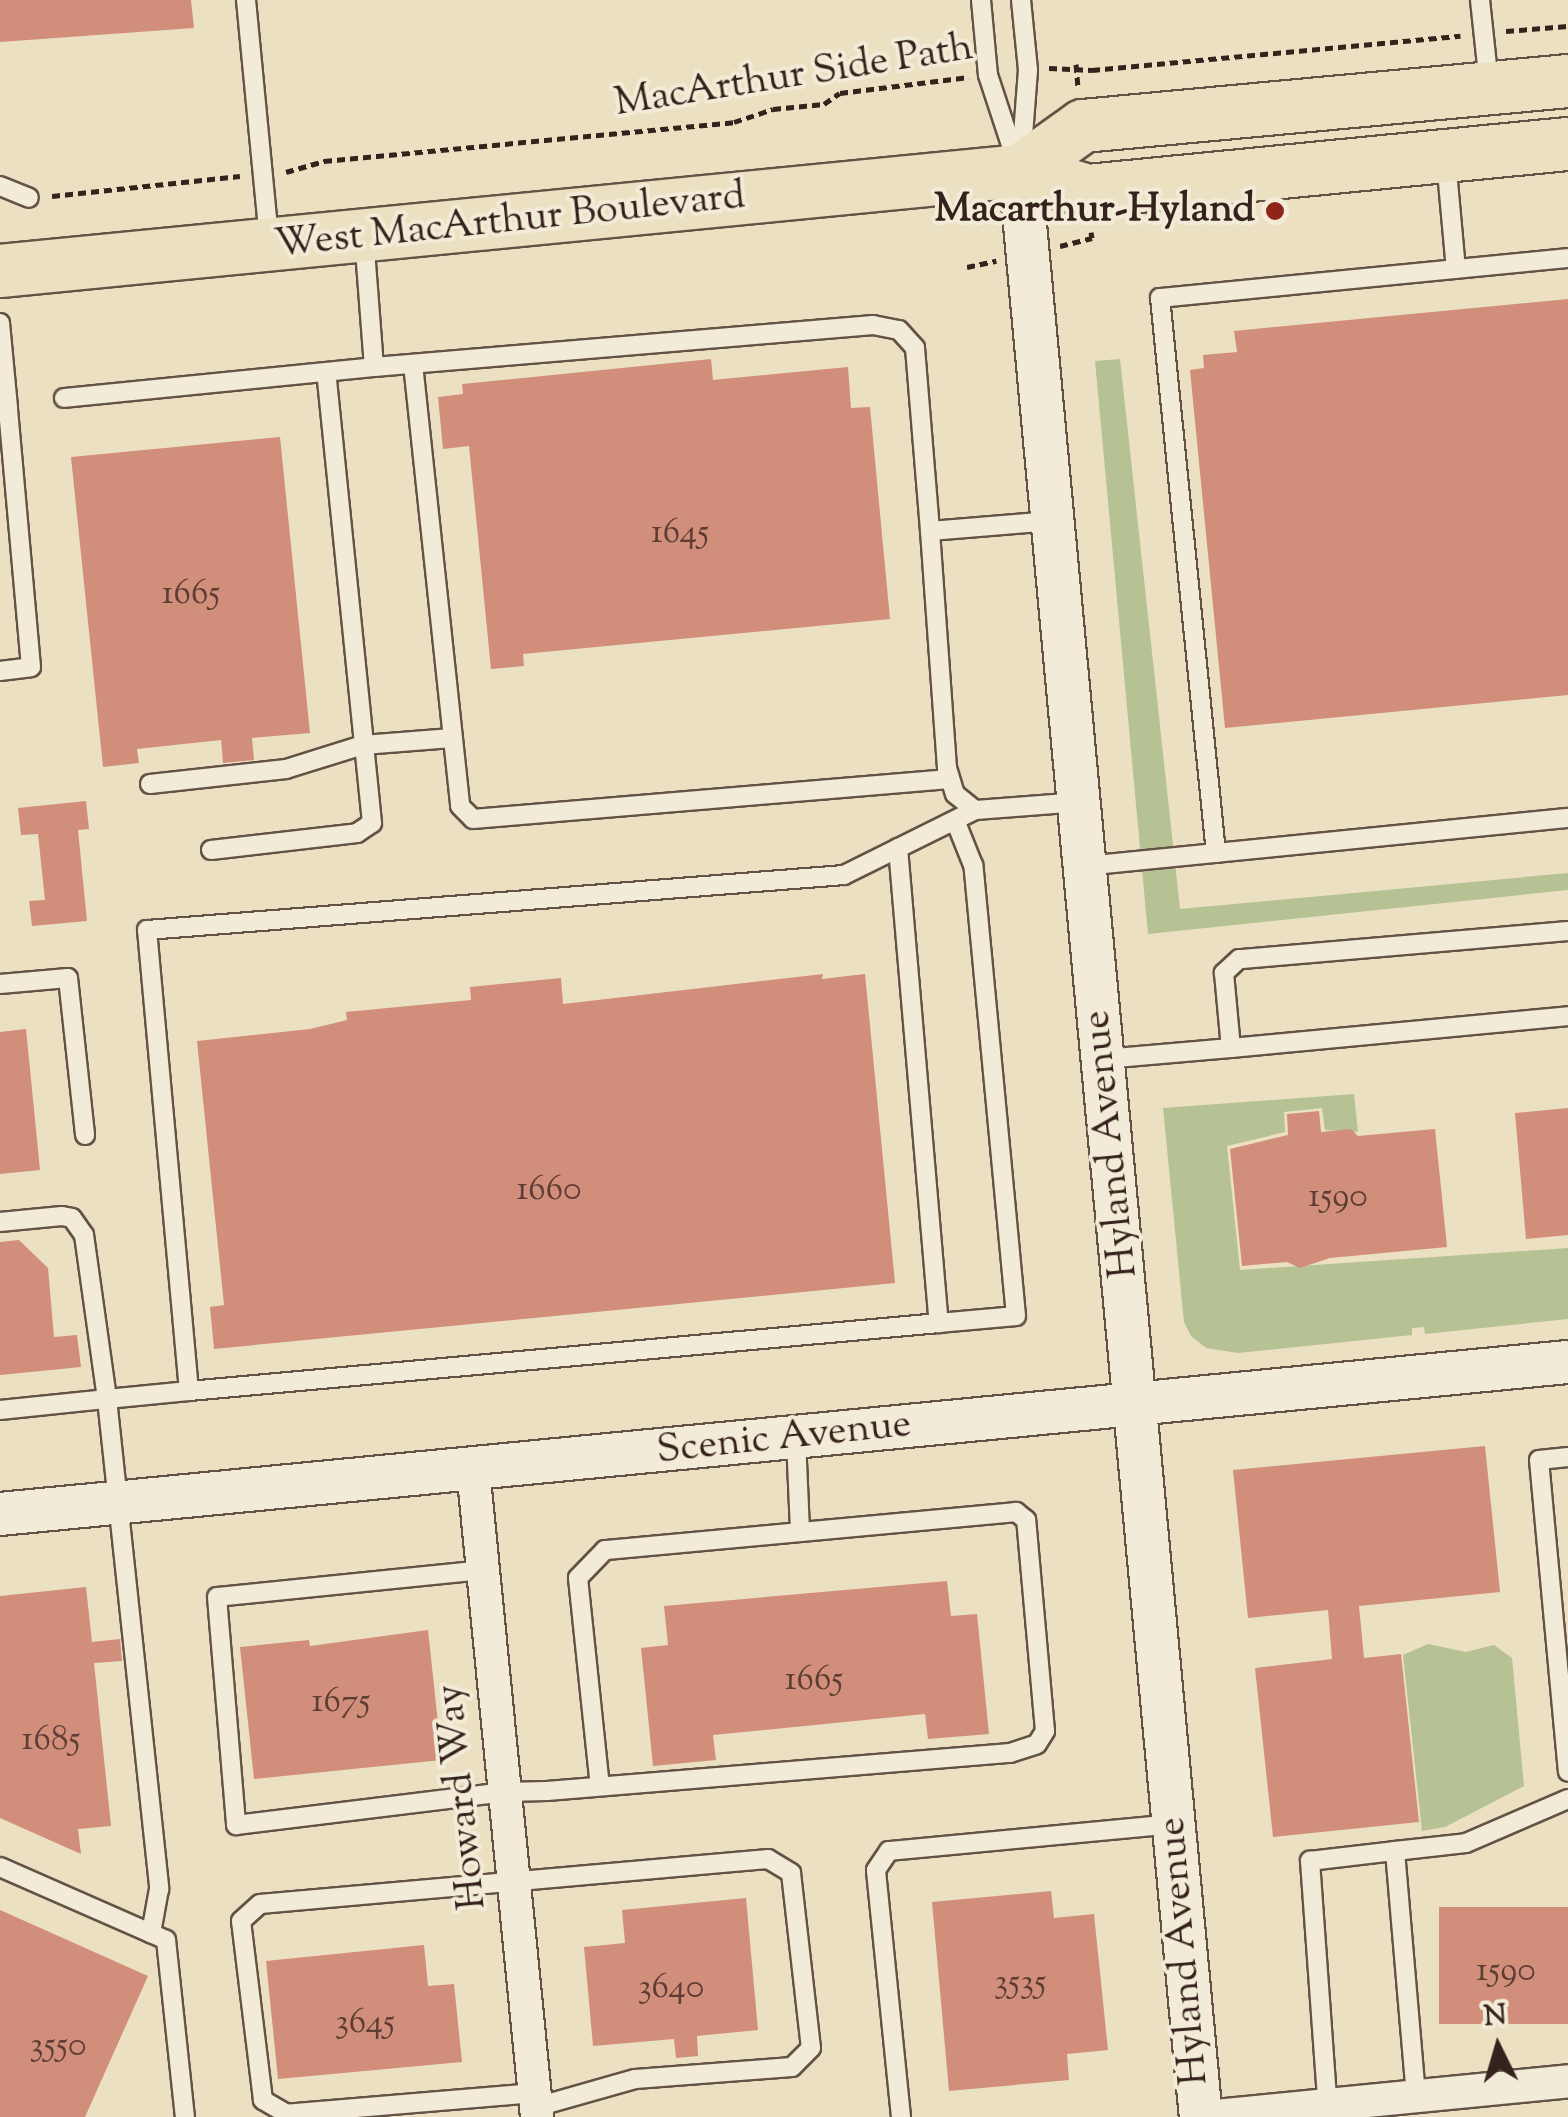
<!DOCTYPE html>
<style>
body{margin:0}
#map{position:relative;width:1568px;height:2117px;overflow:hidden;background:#ebe0c1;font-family:"Sorts Mill Goudy",serif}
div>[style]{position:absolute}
.green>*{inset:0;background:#b6c293}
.building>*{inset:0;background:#d18e7a;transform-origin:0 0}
.path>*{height:5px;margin-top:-2.5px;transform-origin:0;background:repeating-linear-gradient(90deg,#36221c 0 8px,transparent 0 13px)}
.roads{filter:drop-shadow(2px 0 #635245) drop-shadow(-2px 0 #635245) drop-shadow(0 2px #635245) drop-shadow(0 -2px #635245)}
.service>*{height:18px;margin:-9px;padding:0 9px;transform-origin:9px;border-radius:9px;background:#f2ebd7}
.minor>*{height:32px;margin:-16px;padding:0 16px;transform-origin:16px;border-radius:16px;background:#f2ebd7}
.tertiary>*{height:42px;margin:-21px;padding:0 21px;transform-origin:21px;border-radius:21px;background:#f2ebd7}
.primary>*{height:52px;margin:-26px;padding:0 26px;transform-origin:26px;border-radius:26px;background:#ebe0c1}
.dots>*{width:28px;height:28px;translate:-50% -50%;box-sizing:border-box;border:5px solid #f2ebd7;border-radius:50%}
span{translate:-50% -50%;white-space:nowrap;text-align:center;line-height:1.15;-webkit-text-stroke:8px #f2ebd7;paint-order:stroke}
.number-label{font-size:35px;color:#5d3d34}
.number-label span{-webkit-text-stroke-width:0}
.street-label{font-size:40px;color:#36221c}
.poi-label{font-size:40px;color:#36221c;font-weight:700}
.right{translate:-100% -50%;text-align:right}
.north{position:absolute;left:1448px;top:1997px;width:100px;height:100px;-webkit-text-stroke:8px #f2ebd7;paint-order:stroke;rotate:355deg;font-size:28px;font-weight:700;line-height:40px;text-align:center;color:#36221c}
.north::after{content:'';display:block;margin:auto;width:35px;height:45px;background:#36221c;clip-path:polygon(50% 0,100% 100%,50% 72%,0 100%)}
</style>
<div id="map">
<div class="green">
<div style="clip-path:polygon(1120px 359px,1180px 909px,1568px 873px,1568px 890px,1148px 934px,1095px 361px)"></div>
<div style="clip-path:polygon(1354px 1094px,1358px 1132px,1325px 1130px,1322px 1108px,1284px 1112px,1285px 1132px,1227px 1146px,1240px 1270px,1568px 1248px,1568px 1319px,1425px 1334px,1424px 1327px,1412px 1328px,1412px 1335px,1238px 1353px,1206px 1348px,1191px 1336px,1184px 1322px,1163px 1108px)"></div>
<div style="clip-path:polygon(1428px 1644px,1466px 1652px,1494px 1645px,1512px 1658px,1524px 1786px,1445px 1827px,1422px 1831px,1403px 1655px)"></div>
</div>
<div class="building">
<div style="clip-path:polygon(0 0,191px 0,194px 28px,0 42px)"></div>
<div style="clip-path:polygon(1568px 299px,1568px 695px,1225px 728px,1190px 370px,1204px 368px,1203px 355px,1237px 352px,1234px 331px)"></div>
<div style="clip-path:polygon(711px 359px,713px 380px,848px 367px,851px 408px,870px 407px,890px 619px,523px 654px,524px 666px,491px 669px,469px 446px,443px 449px,438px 397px,463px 394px,462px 384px)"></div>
<div style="clip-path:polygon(280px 437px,310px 733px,252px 738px,254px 760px,223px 763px,221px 740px,137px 749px,139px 763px,103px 767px,71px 457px)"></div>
<div style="clip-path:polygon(86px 801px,89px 829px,78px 830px,87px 921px,32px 926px,29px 901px,45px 900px,38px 834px,21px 835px,18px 808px)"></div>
<div style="clip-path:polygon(823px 974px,822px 979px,865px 974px,895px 1283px,214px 1349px,210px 1307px,224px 1305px,197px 1041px,310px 1029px,347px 1020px,346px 1012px,471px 1000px,470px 987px,561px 978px,563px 1004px)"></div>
<div style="clip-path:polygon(26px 1029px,40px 1170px,0 1174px,0 1032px)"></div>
<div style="clip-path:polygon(1568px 1108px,1568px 1235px,1526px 1239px,1515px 1113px)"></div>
<div style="clip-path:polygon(1319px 1111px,1321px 1132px,1351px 1129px,1358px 1136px,1435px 1129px,1447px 1247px,1330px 1258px,1300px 1268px,1287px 1262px,1242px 1266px,1230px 1149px,1288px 1135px,1287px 1114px)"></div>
<div style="clip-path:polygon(19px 1240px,48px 1268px,54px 1337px,77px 1335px,81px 1367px,0 1375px,0 1242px)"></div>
<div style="clip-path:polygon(1485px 1446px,1500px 1592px,1359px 1606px,1364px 1658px,1401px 1654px,1419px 1822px,1273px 1837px,1255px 1668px,1332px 1659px,1328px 1610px,1248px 1618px,1233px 1470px)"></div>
<div style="clip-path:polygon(947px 1581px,951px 1616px,977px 1614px,989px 1734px,928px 1739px,925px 1714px,713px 1735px,716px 1760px,653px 1766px,641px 1648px,668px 1645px,664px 1606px)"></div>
<div style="clip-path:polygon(86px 1587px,92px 1642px,120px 1639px,122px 1661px,94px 1663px,111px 1826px,78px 1829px,81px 1854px,0 1818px,0 1596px)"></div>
<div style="clip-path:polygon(428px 1630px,442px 1760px,254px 1779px,240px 1647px,309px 1640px,310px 1646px)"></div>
<div style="clip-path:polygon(1051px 1891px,1054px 1918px,1094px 1914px,1108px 2050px,1067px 2054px,1069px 2080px,949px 2091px,932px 1902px)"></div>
<div style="clip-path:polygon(746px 1898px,758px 2030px,697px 2036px,698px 2056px,676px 2058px,674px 2039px,593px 2046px,584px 1947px,625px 1943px,622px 1910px)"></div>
<div style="left:1568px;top:1907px;width:117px;height:129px;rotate:90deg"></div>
<div style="clip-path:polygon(0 1910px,148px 1976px,85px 2117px,0 2117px)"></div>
<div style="clip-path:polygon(424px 1945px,428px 1986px,454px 1984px,462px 2062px,278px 2079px,266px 1961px)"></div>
</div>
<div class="path">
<div style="left:1506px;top:31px;width:62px;rotate:-4.6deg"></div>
<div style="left:1076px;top:64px;width:22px;rotate:85deg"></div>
<div style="left:1049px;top:68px;width:43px;rotate:2.7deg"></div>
<div style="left:1092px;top:70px;width:370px;rotate:-5.3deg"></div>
<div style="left:286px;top:172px;width:40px;rotate:-16deg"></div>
<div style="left:324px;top:161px;width:412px;rotate:-5.4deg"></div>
<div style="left:734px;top:122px;width:41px;rotate:-18.4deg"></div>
<div style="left:773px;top:109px;width:51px;rotate:-5.6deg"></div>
<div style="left:824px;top:104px;width:19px;rotate:-35deg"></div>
<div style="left:840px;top:93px;width:130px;rotate:-7.1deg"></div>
<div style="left:52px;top:196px;width:189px;rotate:-6.1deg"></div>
<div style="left:1060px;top:246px;width:33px;rotate:-14deg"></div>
<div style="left:1092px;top:238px;width:6px;rotate:-99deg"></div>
<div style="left:967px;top:267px;width:30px;rotate:-12deg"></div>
</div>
<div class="roads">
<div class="service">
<div style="left:246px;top:0;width:242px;rotate:84.5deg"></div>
<div style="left:981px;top:0;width:75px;rotate:84.7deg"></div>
<div style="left:988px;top:75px;width:96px;rotate:71.8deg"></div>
<div style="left:1021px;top:0;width:70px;rotate:84.3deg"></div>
<div style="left:1028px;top:70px;width:91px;rotate:94.4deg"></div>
<div style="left:1480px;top:0;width:84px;rotate:83.9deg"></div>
<div style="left:1446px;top:160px;width:109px;rotate:84.8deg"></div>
<div style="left:0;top:186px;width:31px;rotate:22deg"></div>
<div style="left:364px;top:237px;width:130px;rotate:85.6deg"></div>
<div style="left:374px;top:367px;width:501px;rotate:-4.81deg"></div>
<div style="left:873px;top:325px;width:26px;rotate:11deg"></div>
<div style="left:899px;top:330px;width:24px;rotate:48deg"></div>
<div style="left:915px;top:348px;width:184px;rotate:85.3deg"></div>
<div style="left:930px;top:531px;width:122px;rotate:-4.7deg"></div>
<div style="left:0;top:323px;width:85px;rotate:84.6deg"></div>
<div style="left:8px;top:408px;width:8px;rotate:173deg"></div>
<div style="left:413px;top:364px;width:444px;rotate:83.9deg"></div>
<div style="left:460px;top:806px;width:18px;rotate:45deg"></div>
<div style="left:473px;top:819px;width:478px;rotate:-4.8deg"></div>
<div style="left:64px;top:398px;width:312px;rotate:-5.7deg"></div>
<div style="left:930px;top:531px;width:238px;rotate:85.9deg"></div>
<div style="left:947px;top:768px;width:27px;rotate:73deg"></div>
<div style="left:955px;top:794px;width:26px;rotate:39deg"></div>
<div style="left:975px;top:810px;width:103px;rotate:-4.4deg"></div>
<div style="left:0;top:671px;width:31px;rotate:-7deg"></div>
<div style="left:31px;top:667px;width:260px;rotate:-95.1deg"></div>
<div style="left:150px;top:784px;width:137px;rotate:-6.3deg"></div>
<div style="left:286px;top:769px;width:81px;rotate:-17.3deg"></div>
<div style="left:363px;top:745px;width:89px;rotate:-4.5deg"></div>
<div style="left:898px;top:848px;width:477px;rotate:85.1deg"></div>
<div style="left:939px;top:1323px;width:77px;rotate:-5.2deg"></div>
<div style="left:1016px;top:1316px;width:453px;rotate:-95.4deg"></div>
<div style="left:973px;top:865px;width:48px;rotate:-111.8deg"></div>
<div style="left:211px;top:850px;width:147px;rotate:-6.6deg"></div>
<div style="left:357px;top:833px;width:18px;rotate:-34deg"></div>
<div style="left:372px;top:823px;width:453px;rotate:-95.8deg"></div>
<div style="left:1216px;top:853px;width:558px;rotate:-95.76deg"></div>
<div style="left:1160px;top:298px;width:410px;rotate:-5.6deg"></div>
<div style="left:1085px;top:866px;width:485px;rotate:-5.7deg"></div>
<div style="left:1568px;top:931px;width:330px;rotate:175.1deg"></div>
<div style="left:1239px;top:959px;width:21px;rotate:137deg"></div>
<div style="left:1224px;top:973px;width:75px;rotate:84.7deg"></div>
<div style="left:1231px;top:1048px;width:339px;rotate:-5.4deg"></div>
<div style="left:0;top:984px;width:68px;rotate:-5deg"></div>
<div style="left:68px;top:978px;width:158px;rotate:83.8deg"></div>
<div style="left:1104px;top:1059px;width:127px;rotate:-5deg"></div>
<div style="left:0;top:1222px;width:62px;rotate:-5.5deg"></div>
<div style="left:62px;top:1216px;width:10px;rotate:11deg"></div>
<div style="left:72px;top:1218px;width:21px;rotate:55deg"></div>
<div style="left:84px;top:1235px;width:166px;rotate:82deg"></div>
<div style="left:107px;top:1399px;width:82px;rotate:-5.6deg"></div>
<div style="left:189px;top:1391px;width:463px;rotate:-95.2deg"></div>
<div style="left:147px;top:930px;width:699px;rotate:-4.51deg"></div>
<div style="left:844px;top:875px;width:146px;rotate:-26.4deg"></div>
<div style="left:189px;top:1391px;width:753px;rotate:-5.18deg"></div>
<div style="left:0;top:1410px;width:108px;rotate:-5.9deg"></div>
<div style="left:107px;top:1399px;width:493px;rotate:83.9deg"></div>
<div style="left:159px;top:1889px;width:45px;rotate:100.3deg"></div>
<div style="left:796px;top:1439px;width:93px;rotate:87.5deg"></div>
<div style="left:1568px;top:1457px;width:29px;rotate:174deg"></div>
<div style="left:1539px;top:1460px;width:313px;rotate:84.7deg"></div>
<div style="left:483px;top:1570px;width:267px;rotate:174.2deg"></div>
<div style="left:217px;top:1597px;width:229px;rotate:85.2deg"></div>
<div style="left:236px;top:1825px;width:271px;rotate:-7deg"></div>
<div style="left:505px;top:1792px;width:42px;rotate:-1.4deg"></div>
<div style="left:547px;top:1791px;width:465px;rotate:-4.7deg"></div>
<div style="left:1010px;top:1753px;width:28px;rotate:-18deg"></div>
<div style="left:1037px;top:1744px;width:15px;rotate:-58deg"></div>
<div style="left:1045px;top:1731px;width:212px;rotate:-95.1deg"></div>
<div style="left:1026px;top:1520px;width:13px;rotate:-141deg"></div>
<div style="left:1016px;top:1512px;width:413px;rotate:174.7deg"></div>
<div style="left:605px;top:1550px;width:39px;rotate:134deg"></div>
<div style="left:578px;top:1578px;width:209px;rotate:84deg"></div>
<div style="left:0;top:1867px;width:181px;rotate:23.7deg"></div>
<div style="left:166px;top:1940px;width:178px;rotate:83.9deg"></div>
<div style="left:535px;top:2093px;width:249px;rotate:175.2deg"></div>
<div style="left:287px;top:2114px;width:28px;rotate:-150deg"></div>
<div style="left:263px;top:2100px;width:180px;rotate:-97deg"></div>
<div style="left:241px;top:1921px;width:25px;rotate:-42deg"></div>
<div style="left:260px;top:1904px;width:510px;rotate:-5.06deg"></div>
<div style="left:768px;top:1859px;width:27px;rotate:31deg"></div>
<div style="left:791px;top:1873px;width:176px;rotate:83.5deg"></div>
<div style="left:811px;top:2048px;width:27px;rotate:135deg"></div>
<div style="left:792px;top:2067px;width:157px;rotate:175.6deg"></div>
<div style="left:635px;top:2079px;width:103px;rotate:164.2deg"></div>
<div style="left:1416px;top:2096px;width:246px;rotate:-94.9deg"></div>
<div style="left:1395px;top:1851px;width:71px;rotate:-6.4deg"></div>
<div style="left:1466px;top:1843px;width:111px;rotate:-23.3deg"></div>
<div style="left:1328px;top:2112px;width:252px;rotate:-94.1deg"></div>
<div style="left:1310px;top:1861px;width:86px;rotate:-6.7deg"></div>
<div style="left:901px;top:2117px;width:248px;rotate:-95.8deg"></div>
<div style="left:876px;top:1870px;width:23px;rotate:-56deg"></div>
<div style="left:889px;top:1851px;width:285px;rotate:-5.4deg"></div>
</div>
<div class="minor">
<div style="left:473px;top:1469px;width:651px;rotate:84.36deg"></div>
<div style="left:1204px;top:2117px;width:366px;rotate:-5.6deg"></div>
</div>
<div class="tertiary">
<div style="left:1020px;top:171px;width:1954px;rotate:84.69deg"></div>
<div style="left:0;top:1514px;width:1575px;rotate:-5.54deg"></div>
</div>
<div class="primary">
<div style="left:1020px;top:171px;width:77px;rotate:-35.5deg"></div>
<div style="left:1083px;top:126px;width:487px;rotate:-5.3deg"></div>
<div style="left:0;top:271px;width:1025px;rotate:-5.6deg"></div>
<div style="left:1020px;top:171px;width:71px;rotate:16.4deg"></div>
<div style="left:1088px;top:191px;width:482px;rotate:-5.6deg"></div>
</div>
</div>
<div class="dots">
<div style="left:1275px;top:211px;background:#8f2418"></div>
</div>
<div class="number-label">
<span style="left:680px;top:534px">1645</span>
<span style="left:191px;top:595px">1665</span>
<span style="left:549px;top:1191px">1660</span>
<span style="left:1338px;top:1198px">1590</span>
<span style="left:814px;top:1681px">1665</span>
<span style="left:341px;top:1703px">1675</span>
<span style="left:51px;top:1741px">1685</span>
<span style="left:1506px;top:1972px">1590</span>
<span style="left:1020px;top:1984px">3535</span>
<span style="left:671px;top:1989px">3640</span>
<span style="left:365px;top:2024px">3645</span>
<span style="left:58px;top:2047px">3550</span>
</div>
<div class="street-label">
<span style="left:794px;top:77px;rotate:-9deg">MacArthur Side Path</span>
<span style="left:510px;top:222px;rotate:-6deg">West MacArthur Boulevard</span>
<span style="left:1112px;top:1144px;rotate:-96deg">Hyland Avenue</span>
<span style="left:784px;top:1439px;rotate:-6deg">Scenic Avenue</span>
<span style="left:463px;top:1797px;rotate:-96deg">Howard Way</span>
<span style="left:1185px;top:1951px;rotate:-95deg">Hyland Avenue</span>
</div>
<div class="poi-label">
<span class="right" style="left:1255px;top:211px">Macarthur-Hyland</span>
</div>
<div class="north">N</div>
</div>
